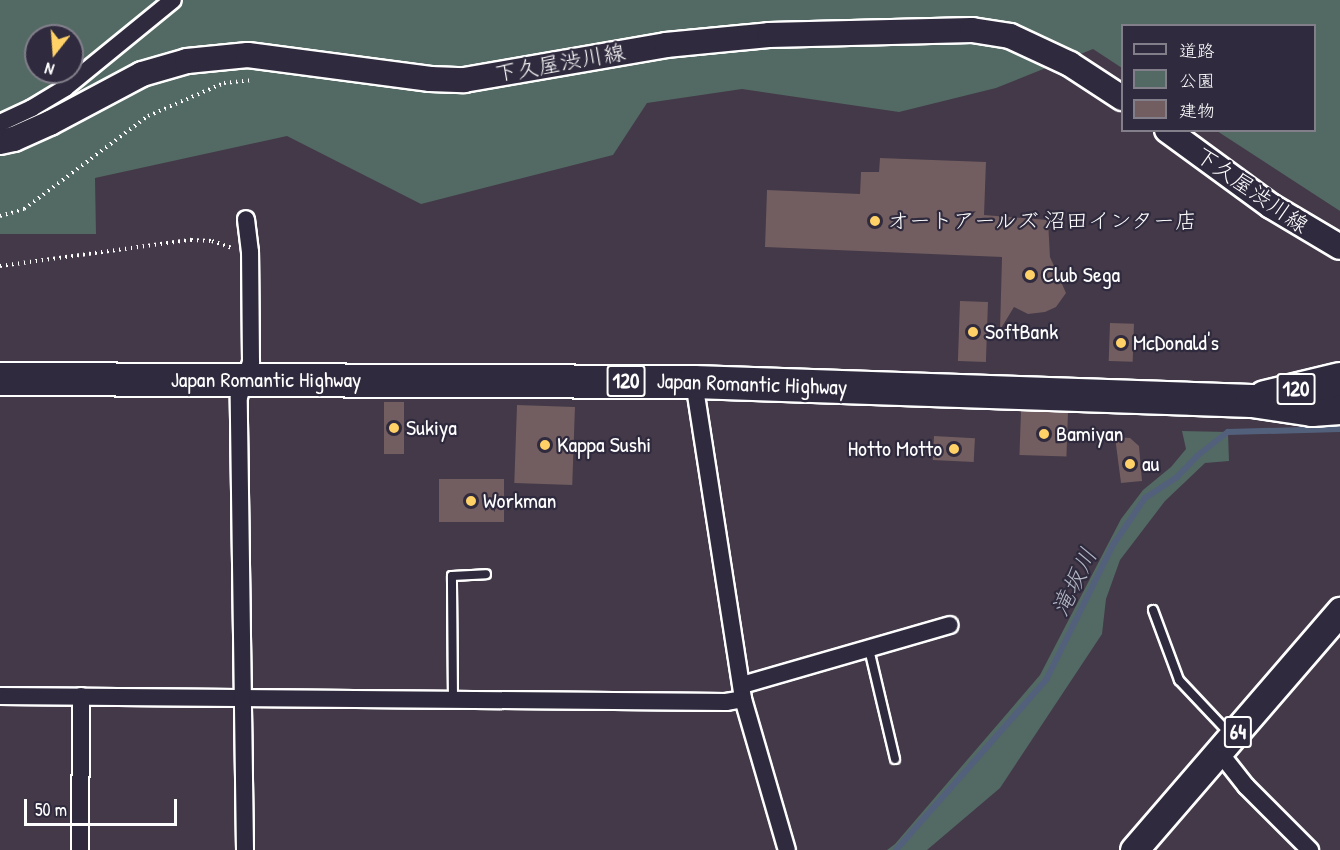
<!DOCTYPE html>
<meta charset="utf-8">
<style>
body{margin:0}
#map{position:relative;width:1340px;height:850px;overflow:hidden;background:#433948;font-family:"Patrick Hand","Klee One",sans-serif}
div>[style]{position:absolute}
.green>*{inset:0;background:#536963}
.stream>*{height:6px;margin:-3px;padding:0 3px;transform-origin:3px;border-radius:3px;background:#53607c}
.building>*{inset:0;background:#725d60;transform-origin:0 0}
.path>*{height:4px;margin-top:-2px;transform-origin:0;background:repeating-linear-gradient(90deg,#fff 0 1.5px,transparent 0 6px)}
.roads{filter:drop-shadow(2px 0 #fff) drop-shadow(-2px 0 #fff) drop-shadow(0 2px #fff) drop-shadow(0 -2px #fff)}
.lane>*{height:8px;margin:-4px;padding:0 4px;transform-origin:4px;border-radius:4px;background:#2f2a3d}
.street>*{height:16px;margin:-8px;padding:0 8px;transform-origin:8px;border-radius:8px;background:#2f2a3d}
.secondary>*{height:24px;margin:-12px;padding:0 12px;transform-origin:12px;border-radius:12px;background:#2f2a3d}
.primary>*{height:27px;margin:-13.5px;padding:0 13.5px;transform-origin:13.5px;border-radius:13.5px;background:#2f2a3d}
.highway>*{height:32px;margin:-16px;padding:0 16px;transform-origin:16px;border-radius:16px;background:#2f2a3d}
.dots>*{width:16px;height:16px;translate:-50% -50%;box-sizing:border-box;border:3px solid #2f2a3d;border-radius:50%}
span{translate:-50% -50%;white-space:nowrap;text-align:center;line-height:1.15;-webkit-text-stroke:4.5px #2f2a3d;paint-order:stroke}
.shield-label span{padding:2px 4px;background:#2f2a3d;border:2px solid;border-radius:4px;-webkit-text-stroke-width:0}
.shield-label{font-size:21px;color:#fff;font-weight:700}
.street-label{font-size:22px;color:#fff}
.poi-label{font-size:22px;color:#fff}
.left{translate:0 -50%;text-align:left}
.right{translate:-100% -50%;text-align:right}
.water-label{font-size:24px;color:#b2b7c4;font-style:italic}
.legend{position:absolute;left:1121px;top:24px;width:195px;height:108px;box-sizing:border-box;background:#2f2a3d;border:2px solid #827f8b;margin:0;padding:8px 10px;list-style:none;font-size:18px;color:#fff}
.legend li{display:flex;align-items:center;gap:12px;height:30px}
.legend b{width:30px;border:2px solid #827f8b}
.north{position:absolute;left:24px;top:24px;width:60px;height:60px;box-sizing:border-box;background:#2f2a3d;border:2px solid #827f8b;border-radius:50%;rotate:197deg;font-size:16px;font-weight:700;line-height:24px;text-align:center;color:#fff}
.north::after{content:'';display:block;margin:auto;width:21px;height:27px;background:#ffd166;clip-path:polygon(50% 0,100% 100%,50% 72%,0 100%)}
.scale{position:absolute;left:24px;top:799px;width:153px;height:27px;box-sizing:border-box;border:3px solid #fff;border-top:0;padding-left:8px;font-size:18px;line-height:21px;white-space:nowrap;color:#fff;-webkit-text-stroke:4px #2f2a3d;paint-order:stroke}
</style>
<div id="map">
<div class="green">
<div style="clip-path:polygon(evenodd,0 0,1340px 0,1340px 211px,1217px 131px,1314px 130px,1314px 26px,1122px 26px,1122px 68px,1093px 49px,996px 88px,899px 112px,742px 89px,647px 103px,613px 155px,421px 204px,287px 136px,95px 178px,96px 234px,0 234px,0 0,36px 36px,72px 36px,72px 72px,36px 72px,36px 36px)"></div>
<div style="clip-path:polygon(1182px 431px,1228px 432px,1229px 461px,1205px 463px,1165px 501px,1120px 560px,1106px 599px,1102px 634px,1000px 788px,927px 850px,887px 850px,895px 844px,1040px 675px,1121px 519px,1143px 490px,1171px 467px,1186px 449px)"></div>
</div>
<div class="stream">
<div style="left:896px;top:850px;width:227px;rotate:-48.6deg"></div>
<div style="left:1046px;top:680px;width:151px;rotate:-63.6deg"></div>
<div style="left:1113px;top:545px;width:57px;rotate:-55.8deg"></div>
<div style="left:1145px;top:498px;width:38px;rotate:-33deg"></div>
<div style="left:1177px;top:477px;width:29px;rotate:-46deg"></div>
<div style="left:1197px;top:456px;width:39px;rotate:-38deg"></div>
<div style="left:1228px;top:432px;width:112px;rotate:-1.5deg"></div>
</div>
<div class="building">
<div style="clip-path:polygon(880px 158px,986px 162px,984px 215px,1048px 220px,1050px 257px,1066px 293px,1056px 307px,1045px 312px,1028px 314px,1014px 307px,1000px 330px,1002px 257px,765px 247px,767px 190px,860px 194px,861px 172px,879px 172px)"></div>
<div style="left:960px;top:301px;width:28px;height:60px;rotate:2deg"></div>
<div style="left:1110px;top:323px;width:24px;height:38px;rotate:2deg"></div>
<div style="left:384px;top:402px;width:20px;height:52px"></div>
<div style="left:517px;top:405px;width:58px;height:78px;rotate:2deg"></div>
<div style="left:1021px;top:411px;width:47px;height:44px;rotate:2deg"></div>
<div style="left:934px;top:436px;width:41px;height:24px;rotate:3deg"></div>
<div style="clip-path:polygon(1115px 437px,1130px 438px,1139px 446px,1142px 481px,1121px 483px)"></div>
<div style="left:439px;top:479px;width:65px;height:43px"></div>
</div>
<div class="path">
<div style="left:0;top:216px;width:25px;rotate:-16deg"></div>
<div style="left:24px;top:209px;width:155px;rotate:-36.9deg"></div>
<div style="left:148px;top:116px;width:83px;rotate:-23.5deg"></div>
<div style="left:224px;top:83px;width:30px;rotate:-6deg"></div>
<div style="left:0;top:266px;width:193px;rotate:-7.8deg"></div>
<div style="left:191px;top:240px;width:21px;rotate:3deg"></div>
<div style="left:212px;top:241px;width:21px;rotate:19deg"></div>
</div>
<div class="roads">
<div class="lane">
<div style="left:1153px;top:610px;width:75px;rotate:69.6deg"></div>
<div style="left:1179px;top:680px;width:73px;rotate:46.7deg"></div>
<div style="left:869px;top:649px;width:113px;rotate:76.7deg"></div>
<div style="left:453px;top:699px;width:123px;rotate:-90.5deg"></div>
<div style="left:452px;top:576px;width:34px;rotate:-3deg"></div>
</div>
<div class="street">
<div style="left:0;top:123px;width:35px;rotate:-25deg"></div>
<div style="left:32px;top:108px;width:39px;rotate:-31deg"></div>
<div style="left:65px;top:88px;width:139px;rotate:-39.2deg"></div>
<div style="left:694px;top:382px;width:321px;rotate:81.2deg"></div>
<div style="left:743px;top:699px;width:157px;rotate:73.8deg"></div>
<div style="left:742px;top:685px;width:216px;rotate:-16.1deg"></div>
<div style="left:0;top:696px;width:726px;rotate:0.47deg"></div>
<div style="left:726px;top:702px;width:17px;rotate:-10deg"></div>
<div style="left:1220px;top:753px;width:42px;rotate:51.8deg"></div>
<div style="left:1246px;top:786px;width:91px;rotate:45deg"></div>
<div style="left:80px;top:850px;width:154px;rotate:-89.6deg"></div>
<div style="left:245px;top:850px;width:453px;rotate:-90.8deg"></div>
<div style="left:239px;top:397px;width:37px;rotate:-71deg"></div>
<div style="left:251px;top:362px;width:110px;rotate:-90.5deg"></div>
<div style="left:250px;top:252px;width:33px;rotate:-97deg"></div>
</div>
<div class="secondary">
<div style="left:1167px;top:130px;width:129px;rotate:36.2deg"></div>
<div style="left:1271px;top:206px;width:80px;rotate:30.7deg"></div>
<div style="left:0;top:142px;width:14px;rotate:-12deg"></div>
<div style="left:14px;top:139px;width:39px;rotate:-24deg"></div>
<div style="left:50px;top:123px;width:104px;rotate:-28deg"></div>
<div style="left:142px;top:74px;width:47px;rotate:-16.1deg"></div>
<div style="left:187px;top:61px;width:61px;rotate:-5.6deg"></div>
<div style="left:248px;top:55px;width:184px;rotate:7.5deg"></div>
<div style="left:430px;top:79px;width:34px;rotate:2deg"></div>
<div style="left:464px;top:80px;width:205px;rotate:-9.8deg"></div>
<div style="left:666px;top:45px;width:103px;rotate:-5.5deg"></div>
<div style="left:769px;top:35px;width:203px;rotate:-1.4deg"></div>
<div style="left:972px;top:30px;width:38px;rotate:9deg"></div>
<div style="left:1010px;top:36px;width:66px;rotate:25deg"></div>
<div style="left:1070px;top:64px;width:62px;rotate:33.2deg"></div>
</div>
<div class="primary">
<div style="left:1134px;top:850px;width:316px;rotate:-49.2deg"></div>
</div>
<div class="highway">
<div style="left:0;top:379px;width:694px;rotate:0.25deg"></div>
<div style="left:694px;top:382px;width:558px;rotate:1.95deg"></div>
<div style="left:1252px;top:401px;width:61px;rotate:8.5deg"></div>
<div style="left:1312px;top:410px;width:28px;rotate:-4deg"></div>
<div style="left:1265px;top:397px;width:77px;rotate:-13.5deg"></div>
</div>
</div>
<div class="dots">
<div style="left:875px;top:221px;background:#ffd166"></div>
<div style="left:1030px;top:275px;background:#ffd166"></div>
<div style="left:973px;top:332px;background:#ffd166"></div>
<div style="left:1121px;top:343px;background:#ffd166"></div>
<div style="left:394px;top:428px;background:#ffd166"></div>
<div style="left:1044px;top:434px;background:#ffd166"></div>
<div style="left:545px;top:445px;background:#ffd166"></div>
<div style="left:954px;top:449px;background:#ffd166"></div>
<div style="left:1130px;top:464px;background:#ffd166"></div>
<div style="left:471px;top:501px;background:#ffd166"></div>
</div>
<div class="shield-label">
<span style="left:626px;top:381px">120</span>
<span style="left:1296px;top:389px">120</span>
<span style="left:1238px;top:732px">64</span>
</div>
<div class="street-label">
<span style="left:560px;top:63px;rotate:-10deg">下久屋渋川線</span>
<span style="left:1252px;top:190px;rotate:35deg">下久屋渋川線</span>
<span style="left:266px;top:380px">Japan Romantic Highway</span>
<span style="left:752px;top:384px;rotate:2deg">Japan Romantic Highway</span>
</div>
<div class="poi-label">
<span class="left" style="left:887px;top:221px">オートアールズ 沼田インター店</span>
<span class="left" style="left:1042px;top:275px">Club Sega</span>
<span class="left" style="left:985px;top:332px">SoftBank</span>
<span class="left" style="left:1133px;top:343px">McDonald's</span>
<span class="left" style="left:406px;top:428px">Sukiya</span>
<span class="left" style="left:1056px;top:434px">Bamiyan</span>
<span class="left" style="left:557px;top:445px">Kappa Sushi</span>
<span class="right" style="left:942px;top:449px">Hotto Motto</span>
<span class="left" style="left:1142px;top:464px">au</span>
<span class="left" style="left:483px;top:501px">Workman</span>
</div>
<div class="water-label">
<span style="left:1074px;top:582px;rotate:-64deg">滝坂川</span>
</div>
<ul class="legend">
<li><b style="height:8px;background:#2f2a3d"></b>道路</li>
<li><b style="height:16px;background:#536963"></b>公園</li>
<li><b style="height:16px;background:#725d60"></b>建物</li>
</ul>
<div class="north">N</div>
<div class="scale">50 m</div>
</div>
